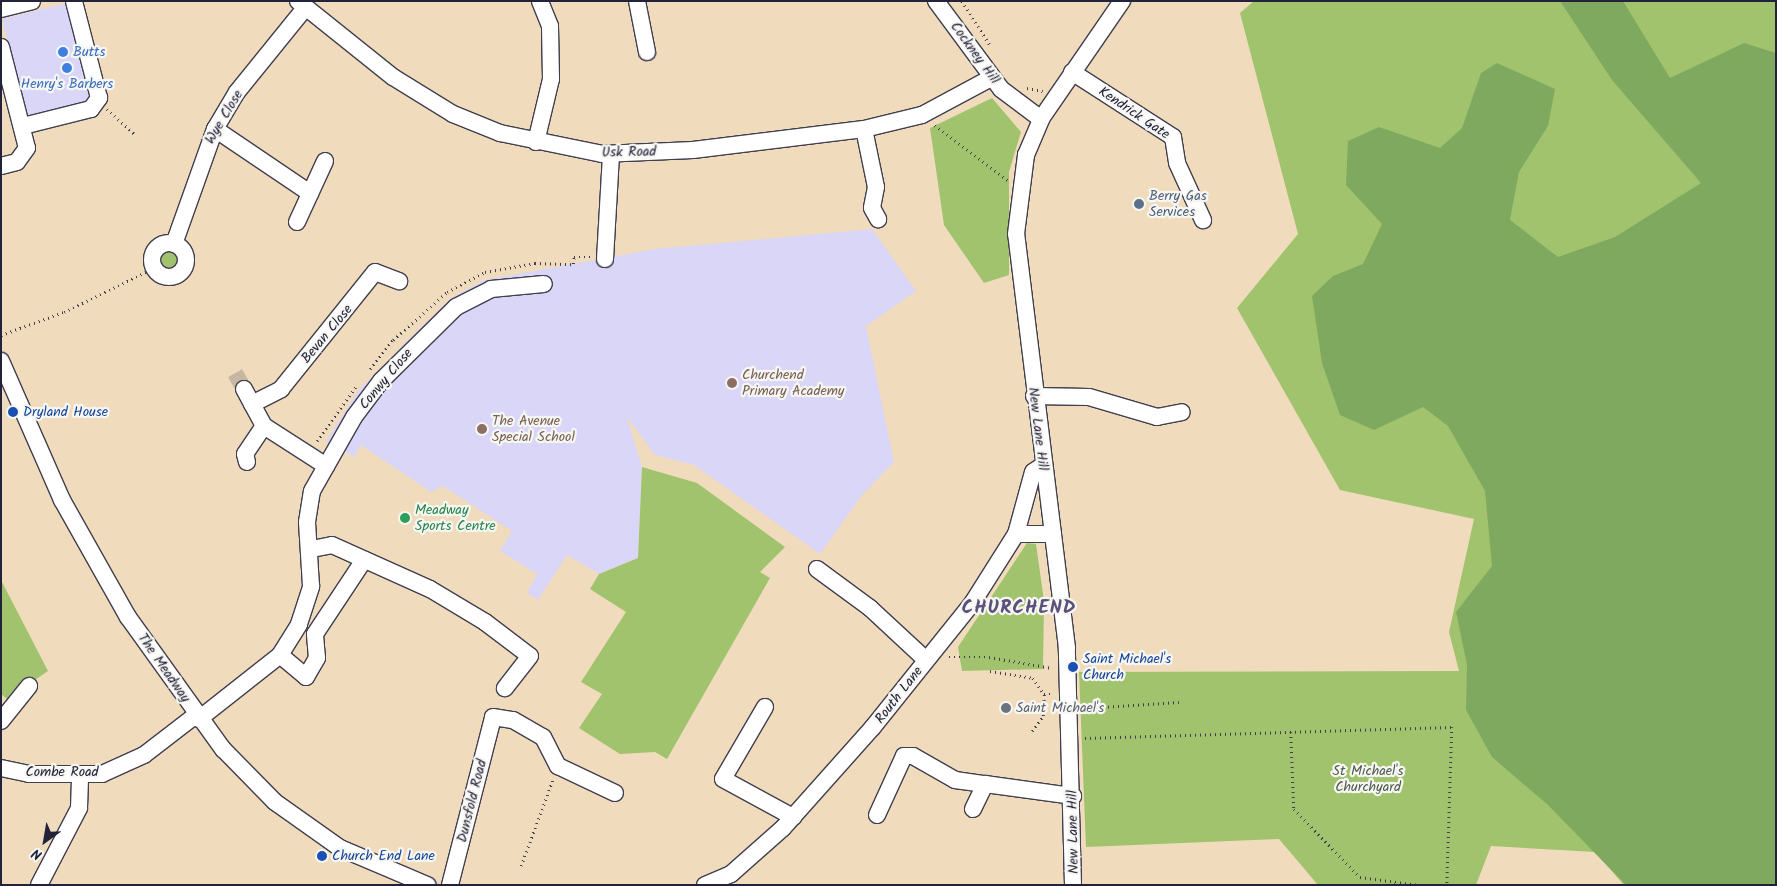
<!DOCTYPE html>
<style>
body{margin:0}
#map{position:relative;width:1777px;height:886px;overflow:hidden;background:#f0dcbc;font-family:Kalam,sans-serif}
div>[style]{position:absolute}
.built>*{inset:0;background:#dad6f7}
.green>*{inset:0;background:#a1c36d}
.round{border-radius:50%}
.forest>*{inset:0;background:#80a960}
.minor-tunnel>*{height:16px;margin-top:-8px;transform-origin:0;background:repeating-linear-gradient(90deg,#c7b7a2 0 16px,transparent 0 24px)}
.path>*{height:2.5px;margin-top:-1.25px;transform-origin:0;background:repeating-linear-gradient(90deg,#413e4e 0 1px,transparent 0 5px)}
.roads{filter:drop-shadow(1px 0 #413e4e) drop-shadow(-1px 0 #413e4e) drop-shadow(0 1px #413e4e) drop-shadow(0 -1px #413e4e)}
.minor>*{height:16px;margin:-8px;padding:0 8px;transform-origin:8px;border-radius:8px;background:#fff}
.minor>.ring{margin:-8px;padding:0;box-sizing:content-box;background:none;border:16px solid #fff;border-radius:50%}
.dots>*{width:14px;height:14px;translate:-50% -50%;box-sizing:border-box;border:2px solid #f6f6f2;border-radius:50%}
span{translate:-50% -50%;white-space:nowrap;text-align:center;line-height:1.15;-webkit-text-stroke:4.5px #f6f6f2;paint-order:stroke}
.shop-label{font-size:14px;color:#366cbe}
.left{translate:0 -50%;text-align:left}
.street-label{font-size:14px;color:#22223b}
.service-label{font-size:14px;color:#4e5e75}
.education-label{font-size:14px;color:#785e54}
.transit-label{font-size:14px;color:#164399}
.leisure-label{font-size:14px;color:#27864d}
.worship-label{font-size:14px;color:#5b616d}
.park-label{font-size:14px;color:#4e5a4c}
.district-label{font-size:19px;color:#5c517b;font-weight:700;letter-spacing:1px}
.frame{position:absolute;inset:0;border:2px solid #22223b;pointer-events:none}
.north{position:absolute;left:20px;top:816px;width:50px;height:50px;-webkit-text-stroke:4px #f6f6f2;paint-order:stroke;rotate:212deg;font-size:14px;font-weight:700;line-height:20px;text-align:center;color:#22223b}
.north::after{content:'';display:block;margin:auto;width:18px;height:22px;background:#22223b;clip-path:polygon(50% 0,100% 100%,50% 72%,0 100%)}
</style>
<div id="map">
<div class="built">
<div style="clip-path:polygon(63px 4px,69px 6px,95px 103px,30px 126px,2px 19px)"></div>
<div style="clip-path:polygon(872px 229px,916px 291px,866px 326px,894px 462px,862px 495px,820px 554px,694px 465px,655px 455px,627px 417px,642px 467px,638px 558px,599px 574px,567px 555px,538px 600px,527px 593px,537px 574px,500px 551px,512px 531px,443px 486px,431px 492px,361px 445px,354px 457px,326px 441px,359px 390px,409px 339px,451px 298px,484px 280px,655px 249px)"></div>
</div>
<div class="green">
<div style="clip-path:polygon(1254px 1px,1776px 1px,1776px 885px,1624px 885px,1595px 852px,1491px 846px,1476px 885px,1318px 885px,1279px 839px,1086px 847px,1079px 672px,1459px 671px,1449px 632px,1474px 519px,1340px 490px,1237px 308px,1298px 234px,1240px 13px)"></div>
<div style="clip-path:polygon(992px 98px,1021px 132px,1009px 172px,1009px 275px,984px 283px,944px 225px,930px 128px)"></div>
<div class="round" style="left:159px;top:249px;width:20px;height:20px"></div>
<div style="clip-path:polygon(642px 467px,697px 483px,785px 547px,760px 572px,770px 578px,667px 759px,655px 752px,620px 754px,579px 728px,602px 694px,581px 682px,626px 612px,590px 589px,599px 574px,638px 558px)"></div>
<div style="clip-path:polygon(1027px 543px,1036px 544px,1044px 601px,1043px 669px,962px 671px,958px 647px)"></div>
<div style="clip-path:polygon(1px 580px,48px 671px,7px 699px,1px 694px)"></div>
</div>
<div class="forest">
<div style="clip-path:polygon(1560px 1px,1623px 1px,1670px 78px,1744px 43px,1776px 53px,1776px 885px,1626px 885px,1548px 805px,1492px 757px,1466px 710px,1467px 665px,1456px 612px,1492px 566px,1485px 491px,1448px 426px,1423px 407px,1374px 430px,1340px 415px,1322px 363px,1312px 296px,1333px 276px,1363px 264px,1382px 224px,1346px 185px,1348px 141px,1379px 127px,1440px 148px,1462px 128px,1481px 73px,1497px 63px,1555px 89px,1548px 126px,1519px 172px,1510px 220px,1558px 257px,1615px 237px,1701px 183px,1612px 80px)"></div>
</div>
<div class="minor-tunnel">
<div style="left:235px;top:373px;width:18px;rotate:61deg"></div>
</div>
<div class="path">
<div style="left:962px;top:1px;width:52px;rotate:57.5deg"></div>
<div style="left:1027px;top:88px;width:16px;rotate:11deg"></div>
<div style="left:107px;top:109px;width:39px;rotate:42deg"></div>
<div style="left:935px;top:125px;width:93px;rotate:37.1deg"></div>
<div style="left:1px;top:335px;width:67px;rotate:-20.1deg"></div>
<div style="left:64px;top:312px;width:100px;rotate:-26.1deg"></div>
<div style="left:370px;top:369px;width:37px;rotate:-52deg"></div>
<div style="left:393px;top:340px;width:72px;rotate:-41.6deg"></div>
<div style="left:447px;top:292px;width:43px;rotate:-27.8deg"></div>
<div style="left:485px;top:272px;width:51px;rotate:-10.2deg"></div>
<div style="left:535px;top:263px;width:38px;rotate:2deg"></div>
<div style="left:573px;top:264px;width:7px;rotate:-82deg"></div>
<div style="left:574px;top:257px;width:17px"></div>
<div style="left:317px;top:441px;width:69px;rotate:-54.5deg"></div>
<div style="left:949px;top:657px;width:40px"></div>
<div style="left:989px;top:657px;width:64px;rotate:9.9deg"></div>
<div style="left:990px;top:671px;width:44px;rotate:9.2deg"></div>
<div style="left:1033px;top:678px;width:19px;rotate:55deg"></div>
<div style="left:1103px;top:707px;width:76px;rotate:-3.8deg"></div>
<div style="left:1032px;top:731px;width:19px;rotate:-54deg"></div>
<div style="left:1043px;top:716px;width:22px;rotate:-87deg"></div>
<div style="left:1044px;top:694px;width:9px"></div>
<div style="left:1291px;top:732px;width:77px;rotate:87.8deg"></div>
<div style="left:1294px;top:809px;width:95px;rotate:45.9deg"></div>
<div style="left:1360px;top:877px;width:59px;rotate:7.9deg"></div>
<div style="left:1085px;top:738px;width:367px;rotate:-1.7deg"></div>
<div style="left:1452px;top:727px;width:158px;rotate:91.8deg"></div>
<div style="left:521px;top:866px;width:93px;rotate:-69.8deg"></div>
</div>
<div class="roads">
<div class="minor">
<div style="left:298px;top:1px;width:122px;rotate:38.7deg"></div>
<div style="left:393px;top:77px;width:70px;rotate:31.7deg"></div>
<div style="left:453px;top:114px;width:51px;rotate:22deg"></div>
<div style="left:500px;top:133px;width:104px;rotate:11.6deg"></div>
<div style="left:602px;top:154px;width:91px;rotate:-2.5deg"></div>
<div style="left:693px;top:150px;width:172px;rotate:-7deg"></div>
<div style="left:864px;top:129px;width:60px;rotate:-13.6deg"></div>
<div style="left:922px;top:115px;width:78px;rotate:-28.2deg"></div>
<div style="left:637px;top:1px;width:52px;rotate:78.9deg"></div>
<div style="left:936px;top:1px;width:109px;rotate:53.5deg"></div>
<div style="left:1001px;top:89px;width:50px;rotate:36.9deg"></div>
<div style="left:1px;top:9px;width:32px;rotate:-14deg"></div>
<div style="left:1px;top:47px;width:104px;rotate:75.6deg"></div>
<div style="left:27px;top:148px;width:17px;rotate:126deg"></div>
<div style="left:17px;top:162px;width:16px;rotate:166deg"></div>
<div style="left:1072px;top:72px;width:120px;rotate:32.8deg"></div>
<div style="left:1173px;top:137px;width:26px;rotate:81deg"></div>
<div style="left:1177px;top:163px;width:63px;rotate:65.5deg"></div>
<div style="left:23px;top:126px;width:70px;rotate:-14deg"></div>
<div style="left:91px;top:109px;width:14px;rotate:-54deg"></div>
<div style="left:99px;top:98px;width:100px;rotate:-104.5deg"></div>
<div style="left:215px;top:129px;width:115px;rotate:34deg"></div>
<div style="left:864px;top:129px;width:59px;rotate:78.3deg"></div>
<div style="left:876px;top:187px;width:21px;rotate:101deg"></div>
<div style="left:872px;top:208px;width:13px;rotate:61deg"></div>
<div style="left:536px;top:142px;width:65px;rotate:-76.6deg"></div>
<div style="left:551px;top:79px;width:53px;rotate:-91.1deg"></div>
<div style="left:550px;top:26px;width:27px;rotate:-112deg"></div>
<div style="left:297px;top:222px;width:67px;rotate:-65.3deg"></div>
<div class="ring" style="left:152px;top:243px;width:18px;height:18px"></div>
<div style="left:174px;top:244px;width:122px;rotate:-70.4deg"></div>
<div style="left:215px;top:129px;width:43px;rotate:-59.3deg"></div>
<div style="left:237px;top:92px;width:108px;rotate:-51deg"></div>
<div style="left:605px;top:259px;width:105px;rotate:-86.7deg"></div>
<div style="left:1px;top:361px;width:152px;rotate:66.3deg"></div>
<div style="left:62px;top:500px;width:134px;rotate:60.6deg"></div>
<div style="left:128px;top:617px;width:163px;rotate:54.3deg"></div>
<div style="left:223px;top:749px;width:74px;rotate:45.5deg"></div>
<div style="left:275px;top:802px;width:80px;rotate:35.3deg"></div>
<div style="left:340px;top:848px;width:95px;rotate:23deg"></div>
<div style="left:244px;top:389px;width:42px;rotate:61.6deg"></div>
<div style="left:264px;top:426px;width:74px;rotate:32.8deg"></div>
<div style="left:1034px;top:396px;width:55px;rotate:1deg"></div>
<div style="left:1089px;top:397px;width:71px;rotate:16.4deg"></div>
<div style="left:1157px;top:417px;width:25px;rotate:-11deg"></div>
<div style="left:252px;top:404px;width:33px;rotate:-27deg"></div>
<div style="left:281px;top:389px;width:150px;rotate:-51.2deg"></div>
<div style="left:375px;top:272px;width:26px;rotate:21deg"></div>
<div style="left:247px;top:462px;width:8px;rotate:-104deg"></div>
<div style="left:245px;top:454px;width:34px;rotate:-56deg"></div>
<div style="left:1016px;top:534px;width:37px"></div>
<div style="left:312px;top:549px;width:20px;rotate:-11deg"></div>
<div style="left:332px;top:545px;width:107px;rotate:24.2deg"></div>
<div style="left:430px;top:589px;width:64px;rotate:31deg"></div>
<div style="left:485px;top:622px;width:56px;rotate:37.1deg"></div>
<div style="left:530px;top:656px;width:41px;rotate:128deg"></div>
<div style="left:817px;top:569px;width:66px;rotate:36.3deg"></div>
<div style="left:870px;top:608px;width:76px;rotate:42.9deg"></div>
<div style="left:280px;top:655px;width:34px;rotate:40deg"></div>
<div style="left:306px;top:677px;width:22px;rotate:-60deg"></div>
<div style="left:317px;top:658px;width:24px;rotate:-95deg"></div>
<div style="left:315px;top:634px;width:89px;rotate:-56.5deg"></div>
<div style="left:765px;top:707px;width:83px;rotate:120.3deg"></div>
<div style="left:723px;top:779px;width:80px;rotate:28.5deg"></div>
<div style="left:199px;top:719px;width:103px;rotate:-38.3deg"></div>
<div style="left:280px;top:655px;width:36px;rotate:-58deg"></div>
<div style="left:299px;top:624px;width:40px;rotate:-72deg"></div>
<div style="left:311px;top:586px;width:64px;rotate:-93.6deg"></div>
<div style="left:307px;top:522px;width:31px;rotate:-81deg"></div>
<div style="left:312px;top:491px;width:85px;rotate:-60.4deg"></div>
<div style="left:354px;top:417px;width:45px;rotate:-53.1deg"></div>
<div style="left:381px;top:381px;width:105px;rotate:-44.6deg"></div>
<div style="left:456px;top:307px;width:39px;rotate:-27deg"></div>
<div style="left:491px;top:289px;width:53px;rotate:-5.4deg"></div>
<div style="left:1px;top:721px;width:45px;rotate:-51.3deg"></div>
<div style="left:1px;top:768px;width:29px;rotate:12deg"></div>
<div style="left:29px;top:774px;width:73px"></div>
<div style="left:102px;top:774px;width:46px;rotate:-24.3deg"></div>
<div style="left:144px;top:755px;width:66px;rotate:-37.6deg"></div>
<div style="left:973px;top:809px;width:28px;rotate:-64deg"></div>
<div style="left:985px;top:784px;width:89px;rotate:7.8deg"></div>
<div style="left:877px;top:815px;width:65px;rotate:-65.4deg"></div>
<div style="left:904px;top:756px;width:9px"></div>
<div style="left:913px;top:756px;width:48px;rotate:29.7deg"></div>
<div style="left:955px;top:780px;width:30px;rotate:8deg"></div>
<div style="left:39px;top:885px;width:87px;rotate:-62.5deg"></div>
<div style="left:79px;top:808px;width:33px;rotate:-88deg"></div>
<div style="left:450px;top:885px;width:173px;rotate:-75.6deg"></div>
<div style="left:493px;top:717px;width:20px;rotate:9deg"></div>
<div style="left:513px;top:720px;width:34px;rotate:30deg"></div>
<div style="left:543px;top:737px;width:33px;rotate:63deg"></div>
<div style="left:558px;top:766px;width:63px;rotate:25.3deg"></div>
<div style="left:705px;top:885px;width:28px;rotate:-23deg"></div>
<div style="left:731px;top:874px;width:69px;rotate:-41.5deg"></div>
<div style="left:783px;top:828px;width:135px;rotate:-48.3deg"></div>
<div style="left:873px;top:727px;width:160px;rotate:-51.3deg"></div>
<div style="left:973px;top:602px;width:80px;rotate:-57.7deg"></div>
<div style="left:1016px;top:534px;width:64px;rotate:-74.7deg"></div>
<div style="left:1033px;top:472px;width:11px;rotate:-34deg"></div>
<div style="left:1073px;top:885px;width:237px;rotate:-91.5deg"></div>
<div style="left:1067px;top:648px;width:417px;rotate:-97deg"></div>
<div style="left:1016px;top:234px;width:80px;rotate:-82.8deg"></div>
<div style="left:1026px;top:155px;width:39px;rotate:-67deg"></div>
<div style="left:1041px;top:119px;width:143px;rotate:-55.5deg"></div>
</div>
</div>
<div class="dots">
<div style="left:63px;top:52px;background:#3f7fe0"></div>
<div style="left:67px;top:68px;background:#3f7fe0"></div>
<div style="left:1139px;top:204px;background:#5c6f8a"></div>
<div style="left:732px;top:383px;background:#8d6e63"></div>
<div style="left:13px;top:412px;background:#1a4fb4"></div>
<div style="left:482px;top:429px;background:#8d6e63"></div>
<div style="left:405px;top:518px;background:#2e9e5b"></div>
<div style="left:1073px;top:667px;background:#1a4fb4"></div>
<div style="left:1006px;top:708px;background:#6b7280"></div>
<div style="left:322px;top:856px;background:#1a4fb4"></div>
</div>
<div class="shop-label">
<span class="left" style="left:73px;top:52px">Butts</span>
<span style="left:67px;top:84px">Henry's Barbers</span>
</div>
<div class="street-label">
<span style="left:975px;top:53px;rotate:54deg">Cockney Hill</span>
<span style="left:1134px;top:113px;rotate:34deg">Kendrick Gate</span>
<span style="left:224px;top:117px;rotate:-59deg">Wye Close</span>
<span style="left:629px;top:152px;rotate:-1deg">Usk Road</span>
<span style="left:327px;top:334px;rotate:-50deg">Bevan Close</span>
<span style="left:386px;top:379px;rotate:-50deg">Conwy Close</span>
<span style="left:1038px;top:429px;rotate:83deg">New Lane Hill</span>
<span style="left:164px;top:668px;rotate:55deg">The Meadway</span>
<span style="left:899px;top:695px;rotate:-52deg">Routh Lane</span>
<span style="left:62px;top:772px">Combe Road</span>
<span style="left:472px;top:801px;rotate:-76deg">Dunsfold Road</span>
<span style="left:1073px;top:832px;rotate:-91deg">New Lane Hill</span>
</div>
<div class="service-label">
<span class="left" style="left:1149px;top:204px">Berry Gas<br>Services</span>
</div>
<div class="education-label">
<span class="left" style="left:742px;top:383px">Churchend<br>Primary Academy</span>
<span class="left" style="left:492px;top:429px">The Avenue<br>Special School</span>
</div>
<div class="transit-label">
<span class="left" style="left:23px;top:412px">Dryland House</span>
<span class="left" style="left:1083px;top:667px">Saint Michael's<br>Church</span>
<span class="left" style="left:332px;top:856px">Church End Lane</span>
</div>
<div class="leisure-label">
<span class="left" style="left:415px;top:518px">Meadway<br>Sports Centre</span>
</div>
<div class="worship-label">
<span class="left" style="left:1016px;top:708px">Saint Michael's</span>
</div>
<div class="park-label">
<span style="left:1368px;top:779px">St Michael's<br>Churchyard</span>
</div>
<div class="district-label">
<span style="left:1019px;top:609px">CHURCHEND</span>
</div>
<div class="frame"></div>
<div class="north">N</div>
</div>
